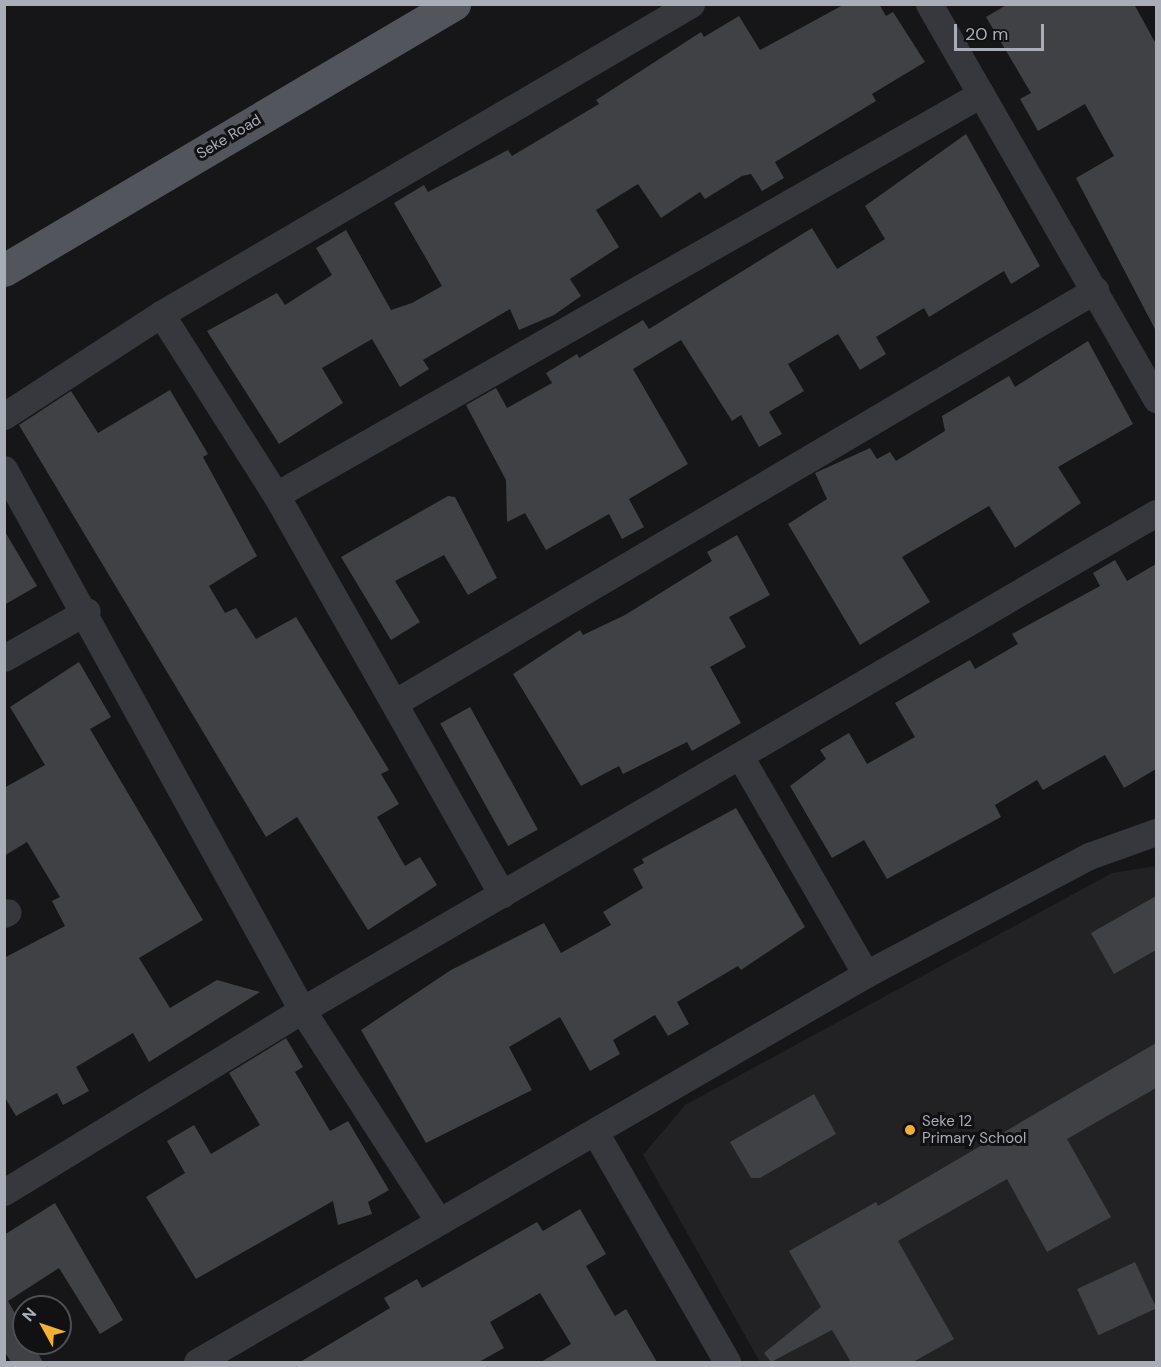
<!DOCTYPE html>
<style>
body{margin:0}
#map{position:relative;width:1161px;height:1367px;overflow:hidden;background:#161618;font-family:"DM Sans",sans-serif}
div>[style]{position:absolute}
.built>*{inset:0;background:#222225}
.building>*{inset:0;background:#404145;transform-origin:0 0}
.street>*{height:27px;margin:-13.5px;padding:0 13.5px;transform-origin:13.5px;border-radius:13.5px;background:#37383d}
.primary>*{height:33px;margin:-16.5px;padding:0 16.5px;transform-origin:16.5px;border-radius:16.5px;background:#53555c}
.dots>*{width:16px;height:16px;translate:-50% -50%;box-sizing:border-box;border:3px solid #111113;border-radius:50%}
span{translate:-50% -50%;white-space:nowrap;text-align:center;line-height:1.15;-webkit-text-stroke:6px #111113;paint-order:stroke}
.street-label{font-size:15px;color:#a8adb8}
.poi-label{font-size:15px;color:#a8adb8}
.left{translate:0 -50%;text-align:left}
.frame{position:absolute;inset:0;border:6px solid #a8adb8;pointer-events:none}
.north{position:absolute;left:12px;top:1295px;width:60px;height:60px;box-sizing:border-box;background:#111113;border:2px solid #4d4f55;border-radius:50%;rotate:310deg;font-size:16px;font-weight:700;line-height:24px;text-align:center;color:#a8adb8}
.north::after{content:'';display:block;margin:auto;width:21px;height:27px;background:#f2b134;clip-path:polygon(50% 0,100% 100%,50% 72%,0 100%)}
.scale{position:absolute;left:954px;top:24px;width:90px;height:27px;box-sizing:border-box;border:3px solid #a8adb8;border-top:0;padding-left:8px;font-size:18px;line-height:21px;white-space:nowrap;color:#a8adb8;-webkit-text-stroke:4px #111113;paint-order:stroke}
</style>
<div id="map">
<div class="built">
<div style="clip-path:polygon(1156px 866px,1156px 1362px,760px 1362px,643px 1155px,685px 1105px,1112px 873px)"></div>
</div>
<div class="building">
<div style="clip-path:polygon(845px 4px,879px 4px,886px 16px,893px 12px,925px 62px,872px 94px,876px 101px,775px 162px,784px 178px,762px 191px,751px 174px,742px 176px,705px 199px,700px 192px,661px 218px,638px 184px,596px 210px,619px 247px,570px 279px,581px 296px,554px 315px,519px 330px,510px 309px,423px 360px,429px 369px,400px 387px,372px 339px,322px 368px,343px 403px,279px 444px,207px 331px,277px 293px,285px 305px,332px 275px,316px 248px,346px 230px,391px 310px,412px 303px,442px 286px,394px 203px,424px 185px,428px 192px,508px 150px,512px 156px,599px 104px,596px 100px,701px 32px,704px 37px,739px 16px,760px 50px)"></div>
<div style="clip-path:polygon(1008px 4px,1134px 4px,1156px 44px,1156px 331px,1076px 178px,1114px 156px,1085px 104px,1038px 131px,1020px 99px,1031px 93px,986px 17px)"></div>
<div style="clip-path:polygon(966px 134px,1040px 266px,1011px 284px,1004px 271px,929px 317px,924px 308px,876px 337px,886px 354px,860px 370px,838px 334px,788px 364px,804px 391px,769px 412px,782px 434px,759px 447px,741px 415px,732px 421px,681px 340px,633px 369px,688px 464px,629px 499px,644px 527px,622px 539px,609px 514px,546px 550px,525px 513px,507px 522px,506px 480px,466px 405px,496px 388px,507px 408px,552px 383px,546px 373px,577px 354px,579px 358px,643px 320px,649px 329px,812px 228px,837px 269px,885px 239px,865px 206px)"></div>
<div style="clip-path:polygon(1088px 341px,1133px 424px,1058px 467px,1081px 503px,1015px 548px,989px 506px,902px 557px,930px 602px,860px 645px,788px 524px,827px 499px,815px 473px,870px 448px,877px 459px,890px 452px,896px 461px,945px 431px,942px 416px,1009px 376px,1015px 387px)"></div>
<div style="clip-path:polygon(170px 390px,208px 454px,203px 457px,257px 556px,209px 586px,225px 613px,236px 608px,256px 639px,296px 617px,389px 770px,381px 774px,399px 804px,377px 817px,405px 866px,420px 857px,437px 885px,368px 930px,297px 817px,266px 837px,19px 425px,71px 391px,98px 433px)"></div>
<div style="clip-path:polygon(448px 496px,455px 497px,497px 578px,468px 595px,444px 555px,395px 581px,420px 622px,391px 640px,341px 557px)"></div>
<div style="clip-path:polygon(4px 530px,37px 586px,4px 605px)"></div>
<div style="clip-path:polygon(737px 535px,770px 595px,729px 617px,746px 647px,710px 667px,741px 723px,692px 751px,687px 742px,623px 774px,619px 766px,581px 786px,513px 674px,580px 630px,583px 635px,625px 615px,712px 561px,707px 552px)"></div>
<div style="clip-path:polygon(1115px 560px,1127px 581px,1156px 564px,1156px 769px,1124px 788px,1105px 755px,1043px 790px,1037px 780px,995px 805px,1001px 817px,887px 879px,864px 840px,832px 858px,790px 786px,826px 759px,820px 750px,849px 733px,867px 764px,915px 737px,895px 703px,970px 660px,975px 669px,1018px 644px,1012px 634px,1100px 586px,1093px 573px)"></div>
<div style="clip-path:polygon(79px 662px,111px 717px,90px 729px,203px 920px,139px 958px,170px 1008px,217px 980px,260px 992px,149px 1062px,133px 1033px,76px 1067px,89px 1091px,63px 1105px,57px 1093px,16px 1116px,4px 1096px,4px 958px,65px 926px,52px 901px,60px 897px,27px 842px,4px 856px,4px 788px,45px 765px,10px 707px)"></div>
<div style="left:470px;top:707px;width:140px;height:34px;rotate:61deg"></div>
<div style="clip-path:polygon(736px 808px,805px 927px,741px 970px,738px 966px,677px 1002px,689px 1024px,668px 1036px,655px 1015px,613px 1040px,620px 1054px,590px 1071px,560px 1017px,509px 1047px,532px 1090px,426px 1143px,361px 1030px,451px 970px,544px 923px,561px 953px,611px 925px,603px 912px,643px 888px,633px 869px,644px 863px,642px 859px)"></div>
<div style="clip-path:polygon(1156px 896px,1156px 950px,1114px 974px,1091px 933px)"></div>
<div style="clip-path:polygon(286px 1038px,303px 1067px,295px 1072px,330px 1131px,348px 1121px,389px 1190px,368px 1202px,372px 1214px,338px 1225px,333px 1201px,196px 1279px,146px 1197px,185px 1173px,167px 1141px,194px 1125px,211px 1154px,260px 1125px,229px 1073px)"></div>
<div style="clip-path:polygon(1156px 1043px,1156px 1088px,1067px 1139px,1111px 1217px,1047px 1252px,1007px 1179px,898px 1241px,954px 1339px,913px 1362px,851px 1362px,832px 1330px,771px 1362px,764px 1353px,821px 1307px,789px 1251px,876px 1202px,878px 1206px)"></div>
<div style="clip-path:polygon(814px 1094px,836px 1134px,760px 1178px,751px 1178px,730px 1142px)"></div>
<div style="clip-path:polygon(55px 1203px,123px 1320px,100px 1334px,59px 1268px,8px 1301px,24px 1329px,24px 1343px,32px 1343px,43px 1362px,11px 1362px,4px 1351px,4px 1235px)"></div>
<div style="clip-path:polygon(580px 1209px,606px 1254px,586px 1266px,615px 1316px,626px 1309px,657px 1362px,541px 1362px,571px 1344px,540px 1293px,490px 1322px,504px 1348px,479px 1362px,300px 1362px,390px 1308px,384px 1298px,417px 1279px,422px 1288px,537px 1222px,543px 1231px)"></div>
<div style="left:1135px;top:1262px;width:51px;height:64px;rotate:65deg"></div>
</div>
<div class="street">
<div style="left:929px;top:4px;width:456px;rotate:60.1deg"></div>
<div style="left:161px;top:314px;width:214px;rotate:57.6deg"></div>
<div style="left:276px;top:495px;width:459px;rotate:60.5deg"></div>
<div style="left:4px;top:416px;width:187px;rotate:-33deg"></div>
<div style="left:161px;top:314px;width:614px;rotate:-30.32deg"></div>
<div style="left:4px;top:469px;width:618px;rotate:61.15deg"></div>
<div style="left:302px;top:1010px;width:252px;rotate:57.1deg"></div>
<div style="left:276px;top:495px;width:811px;rotate:-29.63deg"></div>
<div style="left:4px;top:658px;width:95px;rotate:-29.5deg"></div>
<div style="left:394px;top:703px;width:814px;rotate:-30.5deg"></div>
<div style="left:740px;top:756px;width:252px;rotate:60deg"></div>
<div style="left:4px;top:914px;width:4px;rotate:-27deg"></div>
<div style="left:595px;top:1132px;width:265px;rotate:60.1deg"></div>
<div style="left:4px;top:1192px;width:349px;rotate:-31.4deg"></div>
<div style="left:302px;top:1010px;width:988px;rotate:-30.2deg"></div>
<div style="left:197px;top:1362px;width:773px;rotate:-30.11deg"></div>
<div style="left:866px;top:974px;width:252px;rotate:-27.9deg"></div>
<div style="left:1089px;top:856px;width:71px;rotate:-19.7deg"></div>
</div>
<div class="primary">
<div style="left:4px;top:270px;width:523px;rotate:-30.59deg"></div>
</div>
<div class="dots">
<div style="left:910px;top:1130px;background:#f2b134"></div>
</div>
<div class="street-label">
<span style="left:229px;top:137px;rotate:-31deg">Seke Road</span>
</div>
<div class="poi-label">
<span class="left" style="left:922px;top:1130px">Seke 12<br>Primary School</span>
</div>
<div class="frame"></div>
<div class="north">N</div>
<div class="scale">20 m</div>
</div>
